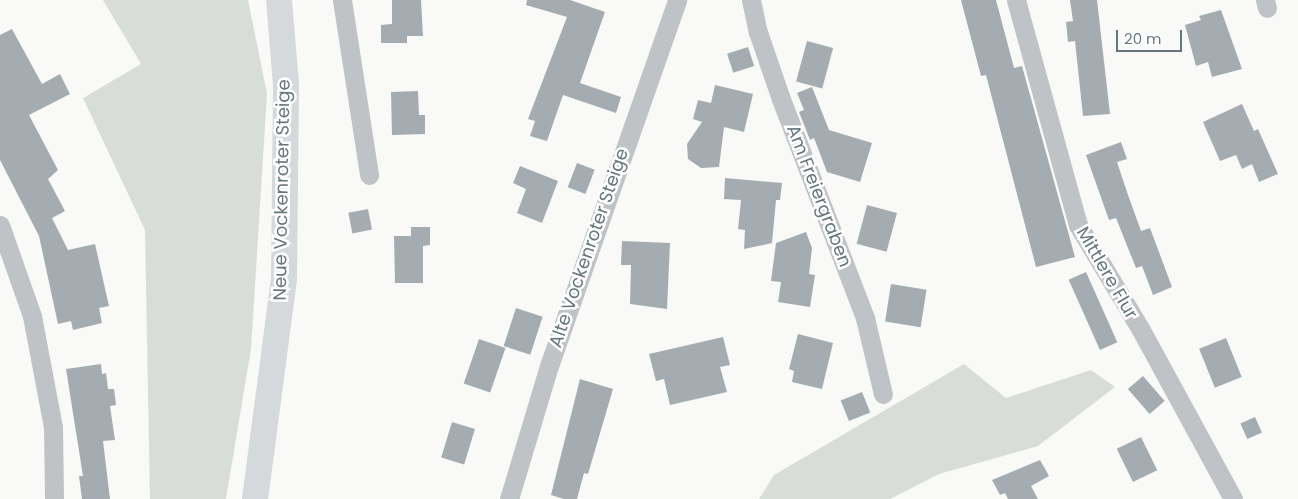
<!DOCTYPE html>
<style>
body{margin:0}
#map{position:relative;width:1298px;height:499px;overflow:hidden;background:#f9f9f7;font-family:Poppins,sans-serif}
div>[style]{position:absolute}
.green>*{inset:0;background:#d9ddd7}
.building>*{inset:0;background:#a4acb1;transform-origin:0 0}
.street>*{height:19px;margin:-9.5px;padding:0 9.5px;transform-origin:9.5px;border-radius:9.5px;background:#bfc3c6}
.secondary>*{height:26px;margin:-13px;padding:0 13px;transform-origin:13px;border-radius:13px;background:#d5d9db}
span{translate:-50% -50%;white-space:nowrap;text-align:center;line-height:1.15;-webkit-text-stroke:5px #fff;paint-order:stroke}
.street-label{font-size:18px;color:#67767e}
.scale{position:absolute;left:1116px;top:30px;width:66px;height:22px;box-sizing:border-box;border:2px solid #67767e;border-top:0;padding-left:6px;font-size:15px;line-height:18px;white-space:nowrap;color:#67767e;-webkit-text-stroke:4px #fff;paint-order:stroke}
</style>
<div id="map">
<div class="green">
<div style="clip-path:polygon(103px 0,248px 0,267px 94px,251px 349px,226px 499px,150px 499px,145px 230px,83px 98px,141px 64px)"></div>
<div style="clip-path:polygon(964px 364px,1006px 398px,1091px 370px,1115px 387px,1038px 446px,939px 474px,890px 499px,759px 499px,774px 475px)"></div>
</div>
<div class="building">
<div style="clip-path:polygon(392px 0,421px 0,423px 36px,407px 36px,407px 43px,381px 43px,381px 25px,392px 24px)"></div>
<div style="clip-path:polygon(527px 0,570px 0,605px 12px,580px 83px,621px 97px,616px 113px,563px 95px,547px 141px,530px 136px,535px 121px,528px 119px,567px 17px,526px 5px)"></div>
<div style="clip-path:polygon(961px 0,996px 0,1014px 68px,1022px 66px,1075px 257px,1036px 267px,986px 75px,981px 76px)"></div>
<div style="clip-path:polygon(1070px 0,1097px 0,1110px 114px,1083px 116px,1075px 41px,1068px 42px,1066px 22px,1073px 21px)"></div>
<div style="clip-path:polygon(1221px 10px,1242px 69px,1212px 77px,1208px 62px,1196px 66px,1185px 25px,1201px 20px,1199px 16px)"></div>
<div style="clip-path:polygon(12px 29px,42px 84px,60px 74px,70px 94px,29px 115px,58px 170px,48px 179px,65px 211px,52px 218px,68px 250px,95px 244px,109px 306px,99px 308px,102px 323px,73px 330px,71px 321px,58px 324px,39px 236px,0 160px,0 35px)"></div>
<div style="left:807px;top:41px;width:27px;height:42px;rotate:15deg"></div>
<div style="left:748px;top:47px;width:20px;height:22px;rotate:72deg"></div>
<div style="clip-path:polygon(715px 85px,753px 94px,744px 132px,724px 127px,719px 167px,701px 168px,688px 159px,687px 144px,702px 122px,693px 119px,698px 100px,711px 103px)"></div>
<div style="clip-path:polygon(812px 87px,829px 130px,872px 143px,860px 182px,827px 172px,814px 138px,810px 140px,799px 112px,804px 110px,797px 93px)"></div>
<div style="clip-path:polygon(418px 91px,419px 115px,425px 115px,425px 134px,392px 135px,391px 92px)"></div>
<div style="clip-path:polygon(1242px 104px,1254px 131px,1258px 129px,1278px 174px,1259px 182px,1252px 164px,1242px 169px,1236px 155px,1220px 161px,1203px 122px)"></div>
<div style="clip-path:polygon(1121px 142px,1127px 159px,1117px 162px,1128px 195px,1141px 231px,1150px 228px,1172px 287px,1153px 295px,1142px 266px,1136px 268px,1116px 218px,1109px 220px,1086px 155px)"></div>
<div style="left:577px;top:163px;width:19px;height:26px;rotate:21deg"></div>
<div style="clip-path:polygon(520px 166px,558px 181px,542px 223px,517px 213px,526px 189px,513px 183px)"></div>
<div style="clip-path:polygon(725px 178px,782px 183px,780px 200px,776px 200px,772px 243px,744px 249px,745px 230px,738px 229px,741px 200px,724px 199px)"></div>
<div style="left:867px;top:205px;width:31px;height:40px;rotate:15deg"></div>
<div style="left:368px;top:209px;width:21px;height:20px;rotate:79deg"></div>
<div style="clip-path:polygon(411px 227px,430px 227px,430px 245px,423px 246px,423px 283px,395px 283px,394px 236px,411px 236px)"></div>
<div style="clip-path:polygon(806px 232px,812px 248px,809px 274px,815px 275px,810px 307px,778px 302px,781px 282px,771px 281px,776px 243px)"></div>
<div style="clip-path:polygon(622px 241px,670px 243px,667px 309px,630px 304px,631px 265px,621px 265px)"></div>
<div style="left:1086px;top:272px;width:77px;height:19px;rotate:66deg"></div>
<div style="left:891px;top:284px;width:36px;height:38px;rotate:9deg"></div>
<div style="left:516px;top:308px;width:28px;height:40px;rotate:18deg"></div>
<div style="clip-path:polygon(798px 334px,833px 343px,822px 389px,792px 382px,794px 371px,789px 369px)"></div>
<div style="clip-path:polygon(723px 337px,730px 365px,720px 367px,727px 392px,670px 405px,664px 379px,656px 381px,649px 354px)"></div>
<div style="left:1226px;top:338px;width:42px;height:29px;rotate:68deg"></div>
<div style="left:479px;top:339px;width:28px;height:47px;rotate:19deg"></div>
<div style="clip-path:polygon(101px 364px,102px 374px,106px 373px,108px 389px,114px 389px,116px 405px,110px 406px,115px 440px,103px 441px,110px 499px,82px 499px,79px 476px,83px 476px,66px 369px)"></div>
<div style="left:1143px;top:376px;width:33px;height:20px;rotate:49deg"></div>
<div style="clip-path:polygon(580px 379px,613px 389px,588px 474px,584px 473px,577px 499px,564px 499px,551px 495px)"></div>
<div style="left:862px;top:392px;width:22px;height:23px;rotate:68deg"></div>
<div style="left:1255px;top:417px;width:17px;height:16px;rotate:66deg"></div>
<div style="left:452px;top:422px;width:24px;height:37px;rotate:17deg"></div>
<div style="left:1141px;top:437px;width:37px;height:27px;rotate:64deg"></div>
<div style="clip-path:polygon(1040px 460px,1049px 476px,1031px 486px,1038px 499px,1008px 499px,1005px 493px,1000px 495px,992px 480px)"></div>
</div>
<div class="street">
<div style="left:342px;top:0;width:177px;rotate:81.2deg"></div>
<div style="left:751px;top:0;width:33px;rotate:78deg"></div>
<div style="left:758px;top:32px;width:71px;rotate:71.1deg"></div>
<div style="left:781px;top:99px;width:235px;rotate:69deg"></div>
<div style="left:865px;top:318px;width:78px;rotate:76.7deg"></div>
<div style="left:1016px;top:0;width:233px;rotate:74.6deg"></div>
<div style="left:1078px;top:225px;width:122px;rotate:59deg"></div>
<div style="left:1141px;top:330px;width:192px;rotate:61.4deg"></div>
<div style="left:1265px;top:0;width:8px;rotate:76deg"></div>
<div style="left:0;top:225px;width:96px;rotate:70.6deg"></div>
<div style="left:32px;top:316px;width:113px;rotate:79.3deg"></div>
<div style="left:53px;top:427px;width:72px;rotate:89.2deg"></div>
<div style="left:509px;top:499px;width:139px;rotate:-73.3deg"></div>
<div style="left:549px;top:366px;width:388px;rotate:-70.7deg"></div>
</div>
<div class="secondary">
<div style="left:255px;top:499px;width:223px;rotate:-82.5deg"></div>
<div style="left:284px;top:278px;width:193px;rotate:-89.4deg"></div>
<div style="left:286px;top:85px;width:85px;rotate:-94.7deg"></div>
</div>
<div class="street-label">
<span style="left:282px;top:190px;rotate:-89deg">Neue Vockenroter Steige</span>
<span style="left:819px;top:196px;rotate:69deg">Am Freiergraben</span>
<span style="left:589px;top:248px;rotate:-71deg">Alte Vockenroter Steige</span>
<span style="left:1107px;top:273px;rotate:60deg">Mittlere Flur</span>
</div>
<div class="scale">20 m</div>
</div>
